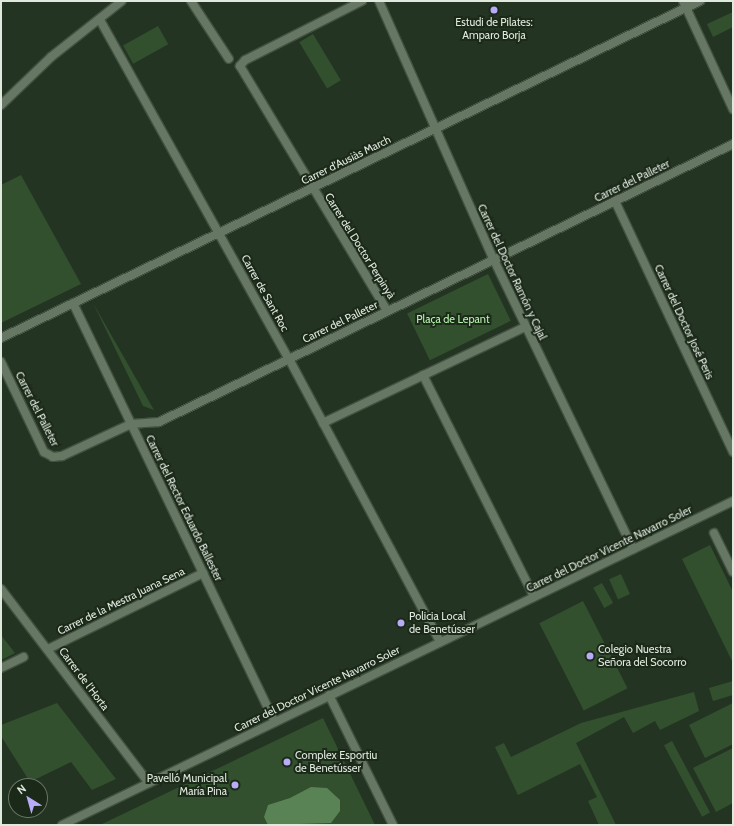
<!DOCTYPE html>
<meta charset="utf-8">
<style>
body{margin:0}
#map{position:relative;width:734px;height:826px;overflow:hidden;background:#243422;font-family:Cabin,sans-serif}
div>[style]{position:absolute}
.green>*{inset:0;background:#32502e;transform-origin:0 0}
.water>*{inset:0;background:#598354}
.roads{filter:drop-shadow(1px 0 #425140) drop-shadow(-1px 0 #425140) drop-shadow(0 1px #425140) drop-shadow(0 -1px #425140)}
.street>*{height:8px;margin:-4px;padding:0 4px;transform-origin:4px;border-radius:4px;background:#667863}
.dots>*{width:11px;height:11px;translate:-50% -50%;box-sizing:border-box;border:2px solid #1b2919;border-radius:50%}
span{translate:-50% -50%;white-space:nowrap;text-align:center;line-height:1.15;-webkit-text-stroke:4px #1b2919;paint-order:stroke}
.poi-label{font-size:11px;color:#dfe9de}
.left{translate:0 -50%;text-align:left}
.right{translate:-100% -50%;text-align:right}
.street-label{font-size:11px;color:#dfe9de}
.park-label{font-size:11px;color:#b6f4ad}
.frame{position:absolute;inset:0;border:2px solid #dfe9de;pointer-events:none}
.north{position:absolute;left:8px;top:778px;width:40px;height:40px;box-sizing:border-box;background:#1b2919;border:1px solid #697668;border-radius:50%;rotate:323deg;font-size:11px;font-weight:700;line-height:16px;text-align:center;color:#dfe9de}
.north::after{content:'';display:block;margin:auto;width:14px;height:18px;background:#b8abf7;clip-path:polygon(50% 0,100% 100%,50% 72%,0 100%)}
</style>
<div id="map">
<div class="green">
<div style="clip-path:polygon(733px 12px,733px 27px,713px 37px,707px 24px)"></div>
<div style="left:158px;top:26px;width:21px;height:40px;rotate:61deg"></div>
<div style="left:313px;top:34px;width:54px;height:16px;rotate:59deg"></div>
<div style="clip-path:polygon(21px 175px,81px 284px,1px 323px,1px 185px)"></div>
<div style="left:488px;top:274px;width:52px;height:90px;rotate:64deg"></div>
<div style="clip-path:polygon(93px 303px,154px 410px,143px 406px)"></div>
<div style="clip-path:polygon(710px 545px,733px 592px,733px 663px,682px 559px)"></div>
<div style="left:621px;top:574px;width:22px;height:13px;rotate:66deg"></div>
<div style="left:602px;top:583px;width:23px;height:10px;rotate:61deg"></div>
<div style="left:583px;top:601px;width:98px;height:49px;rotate:63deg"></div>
<div style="clip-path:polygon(1px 635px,15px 653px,1px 660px)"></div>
<div style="clip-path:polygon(733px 681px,733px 695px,713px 701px,709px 688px)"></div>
<div style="clip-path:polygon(694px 692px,699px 711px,660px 730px,655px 721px,633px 733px,624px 717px,576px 743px,616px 825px,599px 825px,588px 801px,597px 797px,580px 764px,518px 795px,495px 747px,504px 743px,511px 757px,581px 723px)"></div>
<div style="clip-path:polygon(57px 703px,116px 779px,92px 790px,71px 762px,30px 782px,1px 736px,1px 725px)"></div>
<div style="clip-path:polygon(733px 703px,733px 744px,705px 758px,689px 725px)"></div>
<div style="clip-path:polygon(323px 718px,375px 825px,100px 825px,304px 727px)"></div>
<div style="left:672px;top:741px;width:81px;height:9px;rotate:62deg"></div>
<div style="clip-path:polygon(733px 748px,733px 803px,716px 812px,693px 768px)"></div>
</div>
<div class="water">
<div style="clip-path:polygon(311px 787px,327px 788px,340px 800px,340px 811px,331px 823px,268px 825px,264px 817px,268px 805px,290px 798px)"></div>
</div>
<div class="roads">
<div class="street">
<div style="left:191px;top:1px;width:69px;rotate:56.8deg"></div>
<div style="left:362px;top:1px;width:131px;rotate:153.2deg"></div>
<div style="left:245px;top:60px;width:8px;rotate:130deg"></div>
<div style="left:240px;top:66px;width:286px;rotate:59deg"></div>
<div style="left:379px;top:1px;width:283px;rotate:66.1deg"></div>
<div style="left:494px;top:260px;width:321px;rotate:64.3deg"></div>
<div style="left:683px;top:1px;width:119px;rotate:65.2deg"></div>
<div style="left:100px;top:20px;width:388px;rotate:60.9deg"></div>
<div style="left:289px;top:359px;width:321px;rotate:61.9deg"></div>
<div style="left:1px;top:105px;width:69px;rotate:-43.8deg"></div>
<div style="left:51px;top:57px;width:90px;rotate:-38.3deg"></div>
<div style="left:615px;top:201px;width:277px;rotate:64.8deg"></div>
<div style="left:73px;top:303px;width:465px;rotate:64.3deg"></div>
<div style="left:1px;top:338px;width:776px;rotate:-25.74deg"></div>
<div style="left:1px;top:362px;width:100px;rotate:64.5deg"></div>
<div style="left:44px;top:452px;width:10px;rotate:29deg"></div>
<div style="left:53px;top:457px;width:9px;rotate:-6deg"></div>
<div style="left:62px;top:456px;width:76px;rotate:-24.9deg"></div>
<div style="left:131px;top:424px;width:28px;rotate:-4deg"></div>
<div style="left:159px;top:422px;width:638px;rotate:-25.84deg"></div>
<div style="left:423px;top:375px;width:248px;rotate:63.4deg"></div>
<div style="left:323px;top:423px;width:224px;rotate:-25.4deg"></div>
<div style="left:714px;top:533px;width:43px;rotate:64deg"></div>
<div style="left:1px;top:589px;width:244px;rotate:52.7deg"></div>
<div style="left:48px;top:649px;width:173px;rotate:-26.1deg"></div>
<div style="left:1px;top:668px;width:25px;rotate:-26deg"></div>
<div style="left:329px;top:695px;width:145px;rotate:63.8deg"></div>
<div style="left:62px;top:825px;width:745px;rotate:-25.77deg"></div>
</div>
</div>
<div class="dots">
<div style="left:494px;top:10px;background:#b8abf7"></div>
<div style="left:401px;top:623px;background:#b8abf7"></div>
<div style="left:590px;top:656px;background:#b8abf7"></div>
<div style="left:287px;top:762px;background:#b8abf7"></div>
<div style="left:235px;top:785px;background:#b8abf7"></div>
</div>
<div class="poi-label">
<span style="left:494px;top:29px">Estudi de Pilates:<br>Amparo Borja</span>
<span class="left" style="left:409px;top:623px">Policia Local<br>de Benetússer</span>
<span class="left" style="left:598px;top:656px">Colegio Nuestra<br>Señora del Socorro</span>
<span class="left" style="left:295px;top:762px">Complex Esportiu<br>de Benetússer</span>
<span class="right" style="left:227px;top:785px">Pavelló Municipal<br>María Pina</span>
</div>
<div class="street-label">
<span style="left:346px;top:160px;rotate:-26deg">Carrer d'Ausiàs March</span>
<span style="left:632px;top:181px;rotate:-26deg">Carrer del Palleter</span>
<span style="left:360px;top:246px;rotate:58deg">Carrer del Doctor Perpinyà</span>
<span style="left:512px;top:272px;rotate:65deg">Carrer del Doctor Ramón y Cajal</span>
<span style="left:265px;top:293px;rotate:61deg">Carrer de Sant Roc</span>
<span style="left:340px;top:322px;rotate:-26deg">Carrer del Palleter</span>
<span style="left:684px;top:322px;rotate:65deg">Carrer del Doctor José Peris</span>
<span style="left:37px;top:409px;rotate:63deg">Carrer del Palleter</span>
<span style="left:184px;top:508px;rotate:64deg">Carrer del Rector Eduardo Ballester</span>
<span style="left:609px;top:549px;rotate:-26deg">Carrer del Doctor Vicente Navarro Soler</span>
<span style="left:121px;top:601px;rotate:-26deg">Carrer de la Mestra Juana Sena</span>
<span style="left:84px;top:679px;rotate:53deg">Carrer de l’Horta</span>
<span style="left:317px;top:689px;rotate:-26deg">Carrer del Doctor Vicente Navarro Soler</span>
</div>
<div class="park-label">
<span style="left:453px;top:319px">Plaça de Lepant</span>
</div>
<div class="frame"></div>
<div class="north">N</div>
</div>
